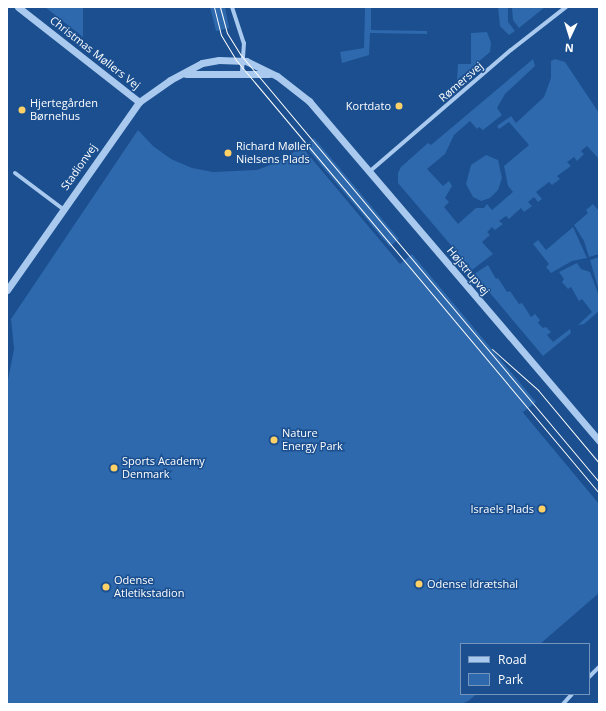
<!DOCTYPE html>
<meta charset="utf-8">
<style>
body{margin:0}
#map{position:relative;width:606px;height:711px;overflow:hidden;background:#1b4f8f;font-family:"Open Sans",sans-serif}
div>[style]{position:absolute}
.green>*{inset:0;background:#2e69ad;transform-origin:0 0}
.minor>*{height:4px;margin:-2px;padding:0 2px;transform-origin:2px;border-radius:2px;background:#a9c9ee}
.tertiary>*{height:7px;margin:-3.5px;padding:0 3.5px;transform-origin:3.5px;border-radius:3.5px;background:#a9c9ee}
.tram>*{height:1px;margin:-0.5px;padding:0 0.5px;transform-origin:0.5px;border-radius:0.5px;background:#fff}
.dots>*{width:11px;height:11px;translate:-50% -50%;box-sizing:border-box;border:2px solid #1b4f8f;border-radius:50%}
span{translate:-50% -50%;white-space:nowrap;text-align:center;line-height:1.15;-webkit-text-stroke:3px #1b4f8f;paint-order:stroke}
.street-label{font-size:11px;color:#fff}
.poi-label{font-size:11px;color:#fff}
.left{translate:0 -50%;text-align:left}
.right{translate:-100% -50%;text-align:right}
.frame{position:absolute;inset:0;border:8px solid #fff;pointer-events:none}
.legend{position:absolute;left:460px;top:643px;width:130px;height:52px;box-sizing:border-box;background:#1b4f8f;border:1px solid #7695bc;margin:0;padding:5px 7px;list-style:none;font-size:12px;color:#fff}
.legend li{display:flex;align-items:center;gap:8px;height:20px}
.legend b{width:20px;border:1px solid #7695bc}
.north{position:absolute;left:550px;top:16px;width:40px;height:40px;-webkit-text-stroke:3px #1b4f8f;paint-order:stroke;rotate:184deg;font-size:11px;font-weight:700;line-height:16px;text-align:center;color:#fff}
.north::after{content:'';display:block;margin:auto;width:14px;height:18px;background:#fff;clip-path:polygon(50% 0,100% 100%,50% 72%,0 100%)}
</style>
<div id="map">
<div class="green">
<div style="clip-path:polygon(45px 7px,83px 7px,83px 37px)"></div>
<div style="clip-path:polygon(210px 7px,225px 7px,229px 28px,216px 31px)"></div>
<div style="clip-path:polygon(365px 7px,371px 7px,371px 30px,427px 31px,427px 34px,370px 33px,369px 55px,342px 63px,340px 52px,364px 48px)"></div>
<div style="clip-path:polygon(498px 7px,508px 7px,508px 22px,515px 31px,509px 35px,500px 26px)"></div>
<div style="clip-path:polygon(512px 7px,545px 7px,519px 28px,513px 20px)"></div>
<div style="clip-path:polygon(487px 32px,491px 43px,490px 52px,457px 80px,458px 64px,471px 64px,471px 33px)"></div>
<div style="clip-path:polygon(533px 59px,535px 66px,505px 94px,497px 108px,502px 115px,483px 130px,479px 127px,477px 129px,470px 121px,454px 135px,445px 154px,427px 169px,443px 186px,449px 181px,452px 186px,445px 198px,449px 202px,444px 207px,458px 224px,476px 208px,484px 208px,487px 204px,492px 210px,513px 192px,508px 186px,504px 166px,529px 145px,509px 122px,499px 129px,497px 126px,511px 116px,516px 123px,544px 97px,551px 78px,551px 61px,555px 59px,565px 62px,599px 113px,599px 159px,587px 146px,581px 151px,584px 154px,577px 161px,574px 157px,567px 162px,571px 166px,557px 176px,560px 179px,552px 185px,549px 182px,536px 192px,542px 199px,538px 202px,534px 197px,528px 202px,532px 206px,524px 212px,521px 208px,509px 219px,506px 216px,499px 221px,503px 224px,495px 230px,492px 227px,487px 232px,490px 235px,482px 242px,493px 254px,472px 270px,398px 183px,398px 173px,401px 167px,428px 143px,431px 145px)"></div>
<div style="clip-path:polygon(138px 130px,153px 146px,171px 159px,192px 168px,213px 172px,257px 170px,278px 162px,302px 147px,400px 264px,412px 254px,536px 402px,523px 412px,520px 409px,599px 504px,599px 593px,540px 644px,461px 644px,461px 694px,477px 694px,468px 701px,461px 704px,7px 704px,7px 385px,14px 349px,11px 319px)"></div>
<div style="left:314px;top:138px;width:132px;height:12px;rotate:50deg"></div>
<div style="clip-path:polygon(486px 155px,498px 160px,502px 178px,498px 190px,490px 198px,481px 201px,473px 197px,466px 184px,471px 165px)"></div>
<div style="clip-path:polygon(593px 204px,599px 211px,599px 254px,589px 257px,584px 241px,574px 225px,588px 213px,586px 210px)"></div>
<div style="clip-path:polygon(573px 227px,587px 258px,572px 261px,551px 273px,546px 267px,549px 264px,533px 244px,538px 240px,546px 250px)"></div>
<div style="clip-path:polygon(599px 257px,599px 291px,590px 260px)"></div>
<div style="clip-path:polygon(577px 263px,581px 269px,590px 272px,599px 296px,599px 311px,584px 324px,578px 325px,592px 312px,582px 299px,579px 301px,571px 287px,568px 289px,562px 282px,564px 279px,559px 272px)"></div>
<div style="clip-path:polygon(488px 265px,496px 279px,498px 278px,507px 292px,510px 291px,519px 304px,522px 303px,531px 317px,535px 314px,540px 320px,538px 323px,543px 328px,546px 327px,551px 332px,547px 335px,553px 342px,570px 329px,571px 333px,543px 356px,474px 274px)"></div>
</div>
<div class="minor">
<div style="left:232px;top:7px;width:38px;rotate:72deg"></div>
<div style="left:244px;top:43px;width:29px;rotate:94deg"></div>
<div style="left:369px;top:172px;width:187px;rotate:-40.7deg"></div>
<div style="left:511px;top:50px;width:70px;rotate:-38deg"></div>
<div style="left:15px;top:173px;width:60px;rotate:36.9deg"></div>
<div style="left:589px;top:677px;width:14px;rotate:-45deg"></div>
<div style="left:563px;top:704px;width:13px;rotate:-48deg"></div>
</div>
<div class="tertiary">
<div style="left:18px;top:7px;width:154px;rotate:38.1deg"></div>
<div style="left:186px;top:74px;width:83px"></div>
<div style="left:7px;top:290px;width:230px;rotate:-54.9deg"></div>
<div style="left:139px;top:102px;width:38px;rotate:-35deg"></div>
<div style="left:170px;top:80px;width:36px;rotate:-28deg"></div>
<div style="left:202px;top:63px;width:17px;rotate:-10deg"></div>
<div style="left:219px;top:60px;width:27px;rotate:2deg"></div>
<div style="left:246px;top:61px;width:34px;rotate:26deg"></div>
<div style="left:277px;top:76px;width:41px;rotate:38deg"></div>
<div style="left:309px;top:101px;width:447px;rotate:49.5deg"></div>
</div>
<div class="tram">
<div style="left:214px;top:7px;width:29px;rotate:76deg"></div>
<div style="left:221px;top:35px;width:29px;rotate:59deg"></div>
<div style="left:236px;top:60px;width:565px;rotate:50.03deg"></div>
<div style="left:220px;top:7px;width:27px;rotate:75deg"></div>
<div style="left:227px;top:33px;width:25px;rotate:58deg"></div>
<div style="left:240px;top:54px;width:559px;rotate:50.01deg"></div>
<div style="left:492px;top:349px;width:62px;rotate:41.7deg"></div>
<div style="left:538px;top:390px;width:95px;rotate:50.1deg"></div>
</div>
<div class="dots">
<div style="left:399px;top:106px;background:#ffd166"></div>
<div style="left:22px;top:110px;background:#ffd166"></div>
<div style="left:228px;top:153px;background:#ffd166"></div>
<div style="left:274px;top:440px;background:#ffd166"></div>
<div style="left:114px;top:468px;background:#ffd166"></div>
<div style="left:542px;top:509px;background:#ffd166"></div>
<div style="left:419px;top:584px;background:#ffd166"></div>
<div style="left:106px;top:587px;background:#ffd166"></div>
</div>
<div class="street-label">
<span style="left:95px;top:53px;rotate:38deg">Christmas Møllers Vej</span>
<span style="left:461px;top:82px;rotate:-41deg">Rømersvej</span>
<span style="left:79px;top:167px;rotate:-55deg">Stadionvej</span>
<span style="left:468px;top:271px;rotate:50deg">Højstrupvej</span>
</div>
<div class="poi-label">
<span class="left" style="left:30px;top:110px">Hjertegården<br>Børnehus</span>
<span class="right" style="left:391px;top:106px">Kortdato</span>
<span class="left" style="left:236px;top:153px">Richard Møller<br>Nielsens Plads</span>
<span class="left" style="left:282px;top:440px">Nature<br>Energy Park</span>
<span class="left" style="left:122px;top:468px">Sports Academy<br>Denmark</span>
<span class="right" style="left:534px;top:509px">Israels Plads</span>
<span class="left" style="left:114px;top:587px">Odense<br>Atletikstadion</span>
<span class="left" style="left:427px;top:584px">Odense Idrætshal</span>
</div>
<div class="frame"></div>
<ul class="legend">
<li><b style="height:5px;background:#a9c9ee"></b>Road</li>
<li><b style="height:11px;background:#2e69ad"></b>Park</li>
</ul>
<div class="north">N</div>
</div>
